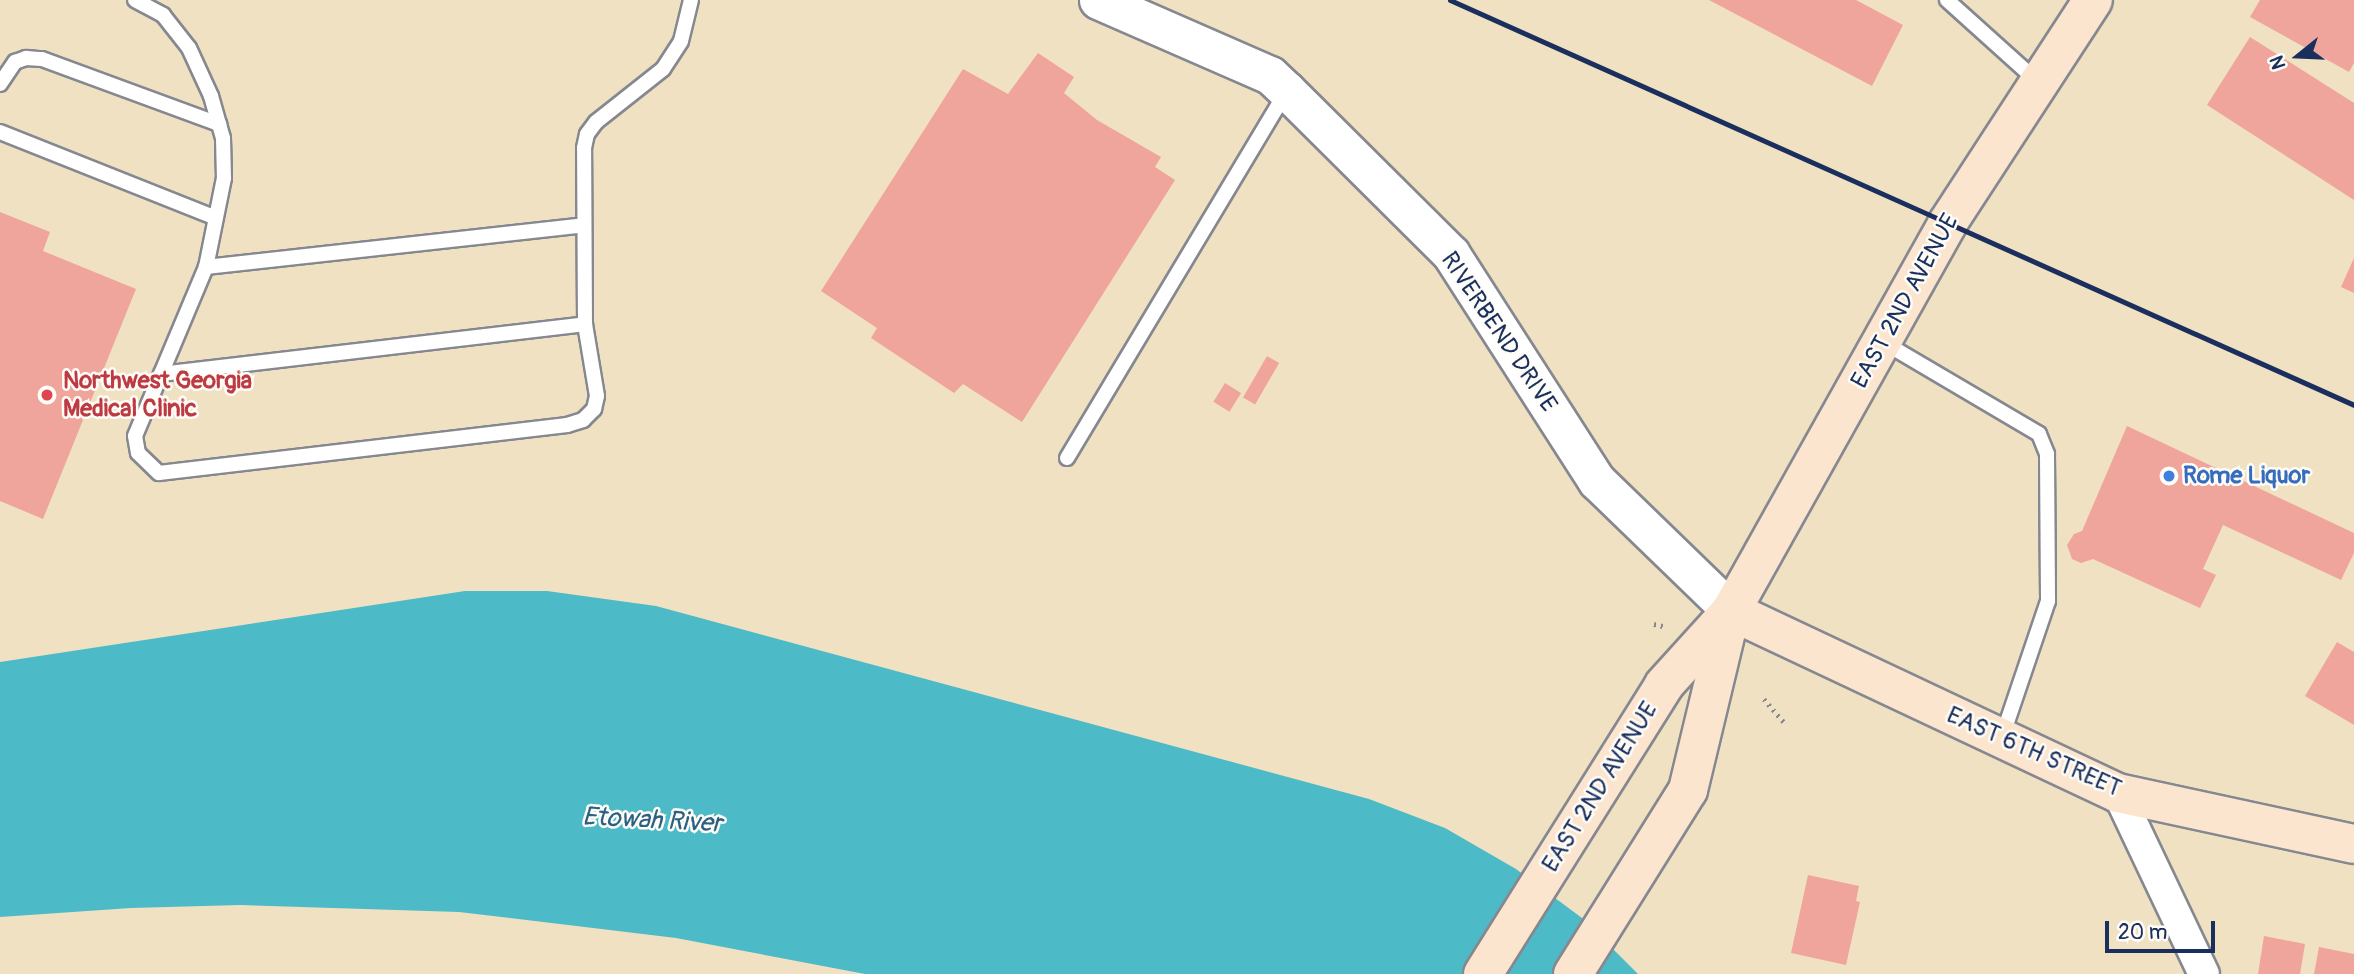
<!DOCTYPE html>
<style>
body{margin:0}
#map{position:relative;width:2354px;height:974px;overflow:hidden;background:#f0e1c2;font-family:Pangolin,sans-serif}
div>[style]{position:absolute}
.water>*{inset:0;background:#4dbac7}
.building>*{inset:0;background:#efa59c;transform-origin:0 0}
.path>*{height:4.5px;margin-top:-2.25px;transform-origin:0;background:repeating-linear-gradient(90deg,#868890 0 2px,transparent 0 7px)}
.roads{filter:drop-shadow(2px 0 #868890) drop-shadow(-2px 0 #868890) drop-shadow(0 2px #868890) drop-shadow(0 -2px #868890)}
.service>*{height:14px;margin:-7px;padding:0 7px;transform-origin:7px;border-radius:7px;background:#fff}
.minor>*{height:30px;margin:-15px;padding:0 15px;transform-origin:15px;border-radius:15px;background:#fff}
.tertiary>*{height:37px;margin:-18.5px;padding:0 18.5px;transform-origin:18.5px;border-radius:18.5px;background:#fff}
.secondary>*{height:38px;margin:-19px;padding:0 19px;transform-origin:19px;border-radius:19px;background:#fbe5cf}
.rail>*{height:5px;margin:-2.5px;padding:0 2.5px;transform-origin:2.5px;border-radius:2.5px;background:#1b2f5e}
.dots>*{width:19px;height:19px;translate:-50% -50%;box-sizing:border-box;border:4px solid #fdfcf7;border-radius:50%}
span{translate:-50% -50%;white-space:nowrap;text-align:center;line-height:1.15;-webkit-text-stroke:5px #fdfcf7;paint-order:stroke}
.street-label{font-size:24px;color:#1b2f5e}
.health-label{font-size:24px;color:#be3a42;font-weight:700}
.left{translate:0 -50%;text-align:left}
.shop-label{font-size:24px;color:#366cbe;font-weight:700}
.water-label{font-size:26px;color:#2c6083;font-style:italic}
.north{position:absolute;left:2263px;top:21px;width:70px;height:70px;-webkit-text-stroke:5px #fdfcf7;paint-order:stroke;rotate:252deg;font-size:19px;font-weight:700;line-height:28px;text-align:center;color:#1b2f5e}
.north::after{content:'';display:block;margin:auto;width:24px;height:32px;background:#1b2f5e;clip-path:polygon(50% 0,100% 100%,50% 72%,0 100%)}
.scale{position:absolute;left:2105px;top:921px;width:110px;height:32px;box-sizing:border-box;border:4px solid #1b2f5e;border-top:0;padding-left:9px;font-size:21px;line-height:24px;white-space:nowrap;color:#1b2f5e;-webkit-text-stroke:5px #fdfcf7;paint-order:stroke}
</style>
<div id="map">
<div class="water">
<div style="clip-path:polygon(465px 591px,547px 591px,656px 606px,1369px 799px,1445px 828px,1516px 869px,1582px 918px,1638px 974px,865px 974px,676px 938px,459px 912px,240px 905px,131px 908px,0 917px,0 662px)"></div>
</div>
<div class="building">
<div style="clip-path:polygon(1709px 0,1856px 0,1903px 25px,1872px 86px)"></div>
<div style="clip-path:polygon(2260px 0,2354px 0,2354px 63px,2349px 72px,2250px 17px)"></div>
<div style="clip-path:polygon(2250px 37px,2354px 103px,2354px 200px,2207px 105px)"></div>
<div style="clip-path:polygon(1038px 53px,1074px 77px,1064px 93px,1097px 120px,1161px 157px,1155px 167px,1175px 180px,1022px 422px,963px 384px,954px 393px,871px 338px,877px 328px,821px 291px,963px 69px,1008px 94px)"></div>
<div style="clip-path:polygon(0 212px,50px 232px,43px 251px,136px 289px,43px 519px,0 501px)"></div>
<div style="clip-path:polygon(2354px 258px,2354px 293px,2341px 287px)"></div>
<div style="left:1267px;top:356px;width:14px;height:48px;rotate:30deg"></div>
<div style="left:1225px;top:383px;width:19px;height:22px;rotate:32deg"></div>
<div style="clip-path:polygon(2127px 426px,2354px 533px,2354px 553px,2341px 580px,2223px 525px,2203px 569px,2216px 575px,2200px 608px,2093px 559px,2081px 563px,2072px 559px,2067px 545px,2074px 534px,2082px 531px)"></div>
<div style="clip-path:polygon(2337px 642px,2354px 652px,2354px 725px,2305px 696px)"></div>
<div style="clip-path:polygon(1808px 875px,1859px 886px,1856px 901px,1860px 902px,1846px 965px,1791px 953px)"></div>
<div style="clip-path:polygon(2264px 936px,2305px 944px,2300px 974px,2258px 974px)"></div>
<div style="clip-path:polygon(2319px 947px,2354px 954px,2354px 974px,2314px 974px)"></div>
</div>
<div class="path">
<div style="left:1654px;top:624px;width:13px;rotate:13deg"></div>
<div style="left:1764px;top:699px;width:33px;rotate:49deg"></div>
</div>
<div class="roads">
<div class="service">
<div style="left:135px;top:0;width:32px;rotate:28deg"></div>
<div style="left:163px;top:15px;width:42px;rotate:51.8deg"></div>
<div style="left:189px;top:48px;width:53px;rotate:65.4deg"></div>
<div style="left:211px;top:96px;width:44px;rotate:74.1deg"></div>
<div style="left:223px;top:138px;width:40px;rotate:88.6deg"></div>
<div style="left:224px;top:178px;width:91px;rotate:101.4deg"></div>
<div style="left:206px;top:267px;width:183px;rotate:112.8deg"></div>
<div style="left:135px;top:436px;width:17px;rotate:80deg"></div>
<div style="left:138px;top:453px;width:29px;rotate:44deg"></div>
<div style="left:159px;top:473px;width:411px;rotate:-6.7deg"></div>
<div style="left:567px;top:425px;width:17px;rotate:-17deg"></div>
<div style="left:583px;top:420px;width:16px;rotate:-45deg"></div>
<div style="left:594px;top:409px;width:13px;rotate:-77deg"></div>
<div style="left:597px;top:396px;width:73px;rotate:-99.5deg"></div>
<div style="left:585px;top:324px;width:176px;rotate:-90.3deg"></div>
<div style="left:584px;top:148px;width:14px;rotate:-78deg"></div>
<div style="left:587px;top:134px;width:15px;rotate:-53deg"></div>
<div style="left:596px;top:122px;width:85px;rotate:-38.3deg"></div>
<div style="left:663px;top:69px;width:33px;rotate:-57deg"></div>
<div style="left:681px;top:41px;width:42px;rotate:-76.3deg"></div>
<div style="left:1947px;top:0;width:122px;rotate:42deg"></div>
<div style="left:0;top:84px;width:27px;rotate:-56deg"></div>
<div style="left:15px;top:62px;width:12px;rotate:-20deg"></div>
<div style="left:26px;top:58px;width:16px;rotate:4deg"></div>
<div style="left:42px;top:59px;width:189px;rotate:20.2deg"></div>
<div style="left:0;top:132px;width:232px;rotate:21.7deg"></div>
<div style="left:206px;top:267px;width:380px;rotate:-6.3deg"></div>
<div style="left:1883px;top:342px;width:181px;rotate:30.5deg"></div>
<div style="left:2039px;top:434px;width:22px;rotate:68deg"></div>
<div style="left:2047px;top:454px;width:147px;rotate:89.6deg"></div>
<div style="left:2048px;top:601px;width:144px;rotate:108.7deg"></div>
<div style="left:161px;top:374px;width:427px;rotate:-6.7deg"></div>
<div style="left:1067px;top:458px;width:427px;rotate:-59.1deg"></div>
</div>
<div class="minor">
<div style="left:2118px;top:793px;width:200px;rotate:64.6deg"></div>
</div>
<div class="tertiary">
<div style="left:1098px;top:0;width:188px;rotate:23.6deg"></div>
<div style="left:1270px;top:75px;width:23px;rotate:43deg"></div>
<div style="left:1287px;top:91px;width:231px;rotate:44.8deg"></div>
<div style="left:1451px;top:254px;width:270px;rotate:57.3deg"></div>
<div style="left:1597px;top:481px;width:187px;rotate:44.1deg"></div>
</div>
<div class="secondary">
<div style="left:1731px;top:611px;width:428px;rotate:25.2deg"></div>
<div style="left:2118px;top:793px;width:241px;rotate:12.2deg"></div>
<div style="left:1483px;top:974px;width:341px;rotate:-57.9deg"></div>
<div style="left:1664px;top:685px;width:100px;rotate:-47.8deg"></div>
<div style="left:1731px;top:611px;width:443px;rotate:-60.8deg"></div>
<div style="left:1947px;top:224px;width:267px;rotate:-56.9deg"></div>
<div style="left:1573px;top:974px;width:217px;rotate:-58deg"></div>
<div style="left:1688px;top:790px;width:180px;rotate:-76.5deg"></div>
</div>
</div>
<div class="rail">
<div style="left:1450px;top:0;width:991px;rotate:24.13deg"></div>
</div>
<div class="dots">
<div style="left:47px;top:395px;background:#e0444e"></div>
<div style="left:2169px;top:476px;background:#3f7fe0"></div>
</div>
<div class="street-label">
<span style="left:1905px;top:301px;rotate:-61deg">EAST 2ND AVENUE</span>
<span style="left:1499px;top:332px;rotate:56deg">RIVERBEND DRIVE</span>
<span style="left:2034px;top:752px;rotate:24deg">EAST 6TH STREET</span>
<span style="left:1600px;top:787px;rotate:-58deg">EAST 2ND AVENUE</span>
</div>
<div class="health-label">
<span class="left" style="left:63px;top:395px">Northwest Georgia<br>Medical Clinic</span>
</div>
<div class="shop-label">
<span class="left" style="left:2183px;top:476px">Rome Liquor</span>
</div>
<div class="water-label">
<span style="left:652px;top:821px;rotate:3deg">Etowah River</span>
</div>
<div class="north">N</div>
<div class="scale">20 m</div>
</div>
